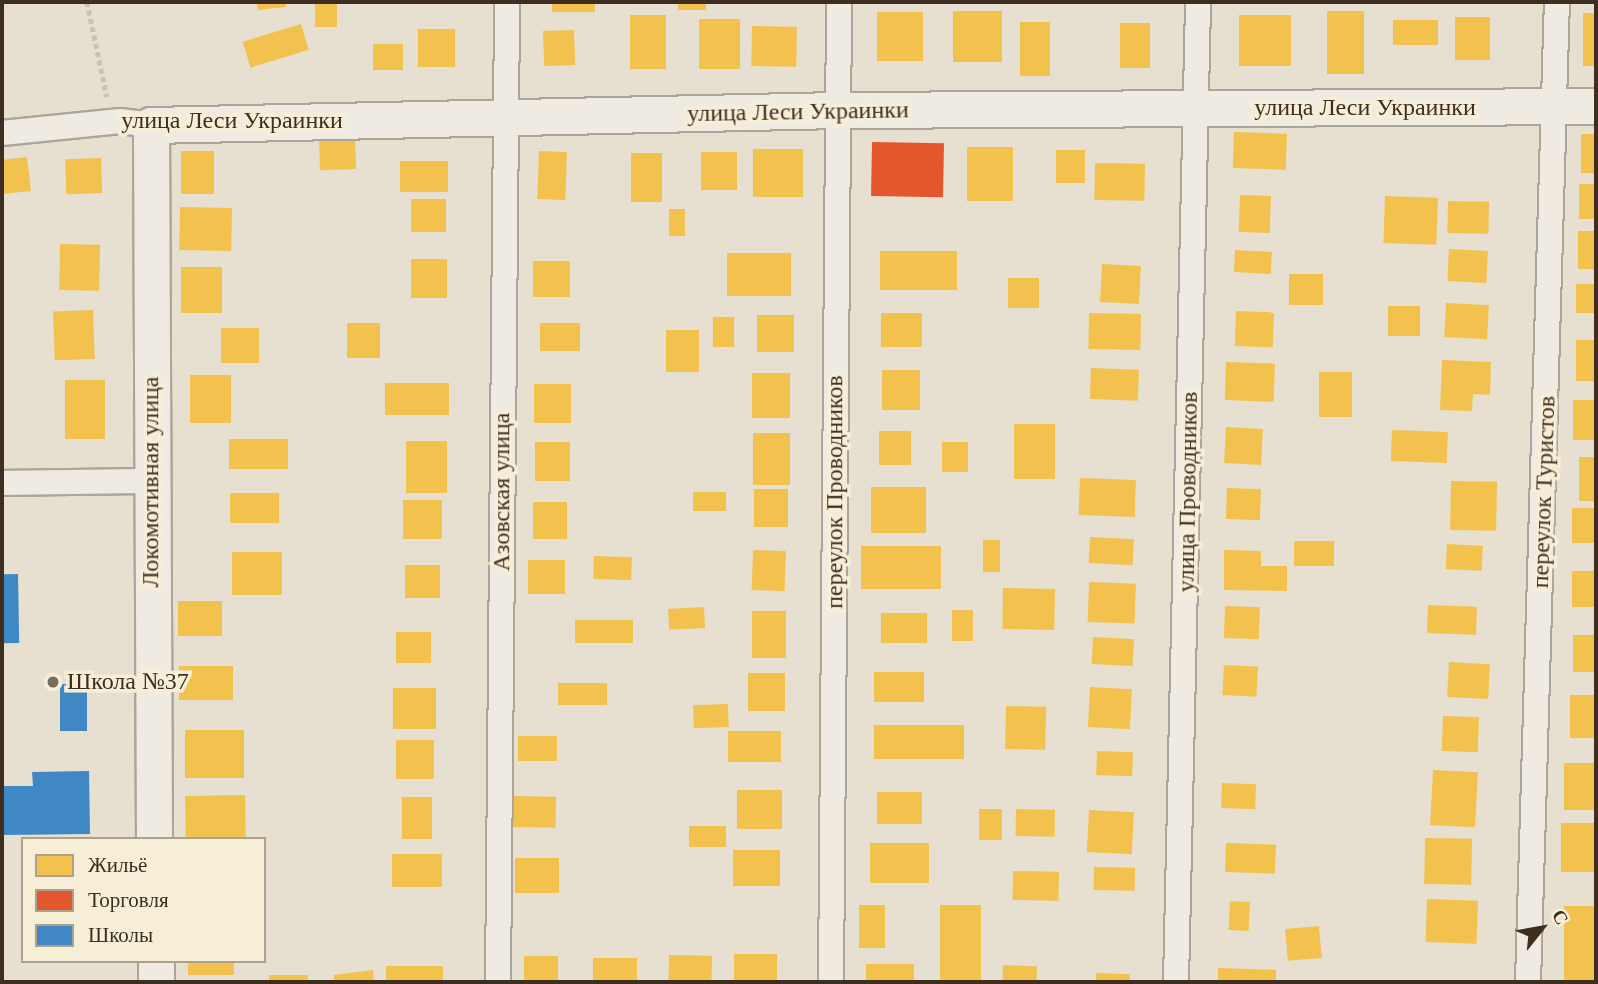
<!DOCTYPE html>
<meta charset="utf-8">
<style>
body{margin:0}
#map{position:relative;width:1598px;height:984px;overflow:hidden;background:#e7e0d1;font-family:Georgia,serif}
div>[style]{position:absolute}
.homes>*{inset:0;background:#f2c14e;transform-origin:0 0}
.shops>*{inset:0;background:#e4572e;transform-origin:0 0}
.schools>*{inset:0;background:#3f88c5;transform-origin:0 0}
.path>*{height:4.5px;margin-top:-2.25px;transform-origin:0;background:repeating-linear-gradient(90deg,#c8c2b9 0 5px,transparent 0 8.5px)}
.roads{filter:drop-shadow(2px 0 #ada599) drop-shadow(-2px 0 #ada599) drop-shadow(0 2px #ada599) drop-shadow(0 -2px #ada599)}
.minor>*{height:24px;margin:-12px;padding:0 12px;transform-origin:12px;border-radius:12px;background:#efebe3}
.secondary>*{height:35px;margin:-17.5px;padding:0 17.5px;transform-origin:17.5px;border-radius:17.5px;background:#efebe3}
.dots>*{width:19px;height:19px;translate:-50% -50%;box-sizing:border-box;border:4px solid #f7eed8;border-radius:50%}
span{translate:-50% -50%;white-space:nowrap;text-align:center;line-height:1.15;-webkit-text-stroke:7px #f7eed8;paint-order:stroke}
.street-label{font-size:24px;color:#3d2e20}
.poi-label{font-size:24px;color:#3d2e20}
.left{translate:0 -50%;text-align:left}
.frame{position:absolute;inset:0;border:4px solid #3d2e20;pointer-events:none}
.legend{position:absolute;left:21px;top:837px;width:245px;height:126px;box-sizing:border-box;background:#f7eed8;border:2px solid #ada18e;margin:0;padding:9px 12px;list-style:none;font-size:21px;color:#3d2e20}
.legend li{display:flex;align-items:center;gap:14px;height:35px}
.legend b{width:35px;border:2px solid #ada18e}
.north{position:absolute;left:1507px;top:893px;width:70px;height:70px;-webkit-text-stroke:5px #f7eed8;paint-order:stroke;rotate:59deg;font-size:19px;font-weight:700;line-height:28px;text-align:center;color:#3d2e20}
.north::after{content:'';display:block;margin:auto;width:24px;height:32px;background:#3d2e20;clip-path:polygon(50% 0,100% 100%,50% 72%,0 100%)}
</style>
<div id="map">
<div class="homes">
<div style="clip-path:polygon(257px 2px,285px 2px,286px 7px,258px 10px)"></div>
<div style="left:315px;top:2px;width:22px;height:25px"></div>
<div style="left:552px;top:2px;width:43px;height:10px"></div>
<div style="left:678px;top:2px;width:28px;height:8px"></div>
<div style="left:953px;top:11px;width:49px;height:51px"></div>
<div style="left:1327px;top:11px;width:37px;height:63px"></div>
<div style="left:877px;top:12px;width:46px;height:49px"></div>
<div style="left:1583px;top:13px;width:13px;height:53px"></div>
<div style="left:630px;top:15px;width:36px;height:54px"></div>
<div style="left:1239px;top:15px;width:52px;height:51px"></div>
<div style="left:1455px;top:17px;width:35px;height:43px"></div>
<div style="left:699px;top:19px;width:41px;height:50px"></div>
<div style="left:1393px;top:20px;width:45px;height:25px"></div>
<div style="left:1020px;top:22px;width:30px;height:54px"></div>
<div style="left:1150px;top:23px;width:45px;height:30px;rotate:90deg"></div>
<div style="left:301px;top:24px;width:27px;height:61px;rotate:73deg"></div>
<div style="left:752px;top:26px;width:45px;height:40px;rotate:1deg"></div>
<div style="left:418px;top:29px;width:37px;height:38px"></div>
<div style="left:574px;top:30px;width:35px;height:31px;rotate:88deg"></div>
<div style="left:373px;top:44px;width:30px;height:26px"></div>
<div style="left:1234px;top:132px;width:53px;height:36px;rotate:2deg"></div>
<div style="left:1581px;top:134px;width:15px;height:39px"></div>
<div style="left:355px;top:139px;width:30px;height:36px;rotate:88deg"></div>
<div style="left:1013px;top:147px;width:54px;height:46px;rotate:90deg"></div>
<div style="left:753px;top:149px;width:50px;height:48px"></div>
<div style="left:1056px;top:150px;width:29px;height:33px"></div>
<div style="left:181px;top:151px;width:33px;height:43px"></div>
<div style="left:539px;top:151px;width:28px;height:48px;rotate:2deg"></div>
<div style="left:701px;top:152px;width:36px;height:38px"></div>
<div style="left:631px;top:153px;width:31px;height:49px"></div>
<div style="clip-path:polygon(27px 157px,31px 191px,2px 194px,2px 160px)"></div>
<div style="left:101px;top:158px;width:35px;height:36px;rotate:88deg"></div>
<div style="left:400px;top:161px;width:48px;height:31px"></div>
<div style="left:1095px;top:163px;width:50px;height:37px;rotate:1deg"></div>
<div style="left:1579px;top:184px;width:17px;height:35px"></div>
<div style="left:1240px;top:195px;width:31px;height:37px;rotate:2deg"></div>
<div style="left:1385px;top:196px;width:53px;height:47px;rotate:2deg"></div>
<div style="left:411px;top:199px;width:35px;height:33px"></div>
<div style="left:1448px;top:201px;width:41px;height:32px;rotate:1deg"></div>
<div style="left:180px;top:207px;width:52px;height:43px;rotate:1deg"></div>
<div style="left:669px;top:209px;width:16px;height:27px"></div>
<div style="left:1578px;top:231px;width:18px;height:38px"></div>
<div style="left:60px;top:244px;width:40px;height:46px;rotate:1deg"></div>
<div style="left:1449px;top:249px;width:39px;height:32px;rotate:3deg"></div>
<div style="left:1235px;top:250px;width:37px;height:22px;rotate:3deg"></div>
<div style="left:880px;top:251px;width:77px;height:39px"></div>
<div style="left:727px;top:253px;width:64px;height:43px"></div>
<div style="left:411px;top:259px;width:36px;height:39px"></div>
<div style="left:533px;top:261px;width:37px;height:36px"></div>
<div style="left:1102px;top:264px;width:39px;height:38px;rotate:3deg"></div>
<div style="left:181px;top:267px;width:41px;height:46px"></div>
<div style="left:1323px;top:274px;width:31px;height:34px;rotate:90deg"></div>
<div style="left:1008px;top:278px;width:31px;height:30px"></div>
<div style="left:1576px;top:284px;width:20px;height:29px"></div>
<div style="left:1446px;top:303px;width:43px;height:34px;rotate:3deg"></div>
<div style="left:1388px;top:306px;width:32px;height:30px"></div>
<div style="left:93px;top:310px;width:49px;height:40px;rotate:88deg"></div>
<div style="left:1236px;top:311px;width:38px;height:35px;rotate:2deg"></div>
<div style="left:881px;top:313px;width:41px;height:34px"></div>
<div style="left:1089px;top:313px;width:52px;height:36px;rotate:1deg"></div>
<div style="left:757px;top:315px;width:37px;height:37px"></div>
<div style="left:713px;top:317px;width:21px;height:30px"></div>
<div style="left:347px;top:323px;width:33px;height:35px"></div>
<div style="left:540px;top:323px;width:40px;height:28px"></div>
<div style="left:221px;top:328px;width:38px;height:35px"></div>
<div style="left:666px;top:330px;width:33px;height:42px"></div>
<div style="left:1576px;top:340px;width:20px;height:41px"></div>
<div style="clip-path:polygon(1442px 360px,1491px 362px,1490px 395px,1473px 394px,1472px 411px,1440px 410px)"></div>
<div style="left:1226px;top:362px;width:49px;height:38px;rotate:2deg"></div>
<div style="left:1091px;top:368px;width:48px;height:31px;rotate:2deg"></div>
<div style="left:920px;top:370px;width:40px;height:38px;rotate:90deg"></div>
<div style="left:1352px;top:372px;width:45px;height:33px;rotate:90deg"></div>
<div style="left:752px;top:373px;width:38px;height:45px"></div>
<div style="left:190px;top:375px;width:41px;height:48px"></div>
<div style="left:65px;top:380px;width:40px;height:59px"></div>
<div style="left:385px;top:383px;width:64px;height:32px"></div>
<div style="left:534px;top:384px;width:37px;height:39px"></div>
<div style="left:1573px;top:400px;width:23px;height:40px"></div>
<div style="left:1014px;top:424px;width:41px;height:55px"></div>
<div style="left:1226px;top:427px;width:37px;height:36px;rotate:3deg"></div>
<div style="left:1392px;top:430px;width:56px;height:31px;rotate:2deg"></div>
<div style="left:879px;top:431px;width:32px;height:34px"></div>
<div style="left:753px;top:433px;width:37px;height:52px"></div>
<div style="left:229px;top:439px;width:59px;height:30px"></div>
<div style="left:406px;top:441px;width:41px;height:52px"></div>
<div style="left:535px;top:442px;width:35px;height:39px"></div>
<div style="left:942px;top:442px;width:26px;height:30px"></div>
<div style="left:1579px;top:457px;width:17px;height:44px"></div>
<div style="left:1080px;top:478px;width:56px;height:37px;rotate:2deg"></div>
<div style="left:1451px;top:481px;width:46px;height:49px;rotate:1deg"></div>
<div style="left:871px;top:487px;width:55px;height:46px"></div>
<div style="left:1227px;top:488px;width:34px;height:31px;rotate:2deg"></div>
<div style="left:754px;top:489px;width:34px;height:38px"></div>
<div style="left:726px;top:492px;width:19px;height:33px;rotate:90deg"></div>
<div style="left:230px;top:493px;width:49px;height:30px"></div>
<div style="left:403px;top:500px;width:39px;height:39px"></div>
<div style="left:533px;top:502px;width:34px;height:37px"></div>
<div style="left:1572px;top:508px;width:24px;height:35px"></div>
<div style="left:1090px;top:537px;width:44px;height:26px;rotate:3deg"></div>
<div style="left:983px;top:540px;width:17px;height:32px"></div>
<div style="left:1294px;top:541px;width:40px;height:25px"></div>
<div style="left:1447px;top:544px;width:36px;height:25px;rotate:3deg"></div>
<div style="left:861px;top:546px;width:80px;height:43px"></div>
<div style="left:753px;top:550px;width:33px;height:40px;rotate:2deg"></div>
<div style="clip-path:polygon(1224px 550px,1261px 551px,1261px 566px,1287px 566px,1287px 591px,1224px 590px)"></div>
<div style="left:232px;top:552px;width:50px;height:43px"></div>
<div style="left:594px;top:556px;width:38px;height:23px;rotate:2deg"></div>
<div style="left:528px;top:560px;width:37px;height:34px"></div>
<div style="left:405px;top:565px;width:35px;height:33px"></div>
<div style="left:1572px;top:571px;width:24px;height:36px"></div>
<div style="left:1089px;top:582px;width:47px;height:40px;rotate:2deg"></div>
<div style="left:1003px;top:588px;width:52px;height:41px;rotate:1deg"></div>
<div style="left:178px;top:601px;width:44px;height:35px"></div>
<div style="left:1428px;top:605px;width:49px;height:28px;rotate:2deg"></div>
<div style="left:1225px;top:606px;width:35px;height:32px;rotate:2deg"></div>
<div style="left:704px;top:607px;width:21px;height:36px;rotate:87deg"></div>
<div style="left:952px;top:610px;width:21px;height:31px"></div>
<div style="left:752px;top:611px;width:34px;height:47px"></div>
<div style="left:881px;top:613px;width:46px;height:30px"></div>
<div style="left:575px;top:620px;width:58px;height:23px"></div>
<div style="left:396px;top:632px;width:35px;height:31px"></div>
<div style="left:1573px;top:635px;width:23px;height:37px"></div>
<div style="left:1093px;top:637px;width:41px;height:27px;rotate:3deg"></div>
<div style="left:1449px;top:662px;width:41px;height:35px;rotate:3deg"></div>
<div style="left:1224px;top:665px;width:34px;height:30px;rotate:3deg"></div>
<div style="left:179px;top:666px;width:54px;height:34px"></div>
<div style="left:874px;top:672px;width:50px;height:30px"></div>
<div style="left:748px;top:673px;width:37px;height:38px"></div>
<div style="left:558px;top:683px;width:49px;height:22px"></div>
<div style="left:1090px;top:687px;width:42px;height:40px;rotate:3deg"></div>
<div style="left:393px;top:688px;width:43px;height:41px"></div>
<div style="left:1570px;top:695px;width:26px;height:43px"></div>
<div style="left:728px;top:704px;width:23px;height:35px;rotate:88deg"></div>
<div style="left:1006px;top:706px;width:40px;height:43px;rotate:1deg"></div>
<div style="left:1443px;top:716px;width:36px;height:35px;rotate:2deg"></div>
<div style="left:874px;top:725px;width:90px;height:34px"></div>
<div style="left:185px;top:730px;width:59px;height:48px"></div>
<div style="left:781px;top:731px;width:31px;height:53px;rotate:90deg"></div>
<div style="left:518px;top:736px;width:39px;height:25px"></div>
<div style="left:396px;top:740px;width:38px;height:39px"></div>
<div style="left:1097px;top:751px;width:36px;height:24px;rotate:2deg"></div>
<div style="left:1564px;top:763px;width:32px;height:47px"></div>
<div style="left:1433px;top:770px;width:45px;height:55px;rotate:3deg"></div>
<div style="left:1222px;top:783px;width:34px;height:25px;rotate:2deg"></div>
<div style="left:737px;top:790px;width:45px;height:39px"></div>
<div style="left:877px;top:792px;width:45px;height:32px"></div>
<div style="left:245px;top:795px;width:44px;height:60px;rotate:89deg"></div>
<div style="left:512px;top:796px;width:44px;height:31px;rotate:1deg"></div>
<div style="left:402px;top:797px;width:30px;height:42px"></div>
<div style="left:979px;top:809px;width:23px;height:31px"></div>
<div style="left:1016px;top:809px;width:39px;height:27px;rotate:1deg"></div>
<div style="left:1089px;top:810px;width:45px;height:42px;rotate:3deg"></div>
<div style="left:1561px;top:823px;width:35px;height:49px"></div>
<div style="left:689px;top:826px;width:37px;height:21px"></div>
<div style="left:1425px;top:838px;width:47px;height:46px;rotate:1deg"></div>
<div style="left:929px;top:843px;width:40px;height:59px;rotate:90deg"></div>
<div style="left:1226px;top:843px;width:50px;height:29px;rotate:2deg"></div>
<div style="left:780px;top:850px;width:36px;height:47px;rotate:90deg"></div>
<div style="left:392px;top:854px;width:50px;height:33px"></div>
<div style="left:559px;top:858px;width:35px;height:44px;rotate:90deg"></div>
<div style="left:1094px;top:867px;width:41px;height:23px;rotate:1deg"></div>
<div style="left:1013px;top:871px;width:46px;height:29px;rotate:1deg"></div>
<div style="left:1427px;top:899px;width:51px;height:43px;rotate:2deg"></div>
<div style="left:1230px;top:901px;width:20px;height:29px;rotate:3deg"></div>
<div style="left:885px;top:905px;width:43px;height:26px;rotate:90deg"></div>
<div style="left:940px;top:905px;width:41px;height:77px"></div>
<div style="left:1596px;top:906px;width:76px;height:32px;rotate:90deg"></div>
<div style="left:1319px;top:926px;width:32px;height:34px;rotate:85deg"></div>
<div style="left:777px;top:954px;width:28px;height:43px;rotate:90deg"></div>
<div style="left:669px;top:955px;width:43px;height:27px;rotate:1deg"></div>
<div style="left:524px;top:956px;width:34px;height:26px"></div>
<div style="left:593px;top:958px;width:44px;height:24px"></div>
<div style="left:188px;top:961px;width:46px;height:14px"></div>
<div style="left:866px;top:964px;width:48px;height:18px"></div>
<div style="left:1003px;top:965px;width:34px;height:17px;rotate:2deg"></div>
<div style="left:386px;top:966px;width:57px;height:16px"></div>
<div style="clip-path:polygon(1218px 968px,1276px 970px,1276px 982px,1218px 982px)"></div>
<div style="clip-path:polygon(373px 970px,374px 982px,334px 982px,334px 975px)"></div>
<div style="left:1096px;top:973px;width:34px;height:9px;rotate:2deg"></div>
<div style="left:269px;top:975px;width:39px;height:7px"></div>
</div>
<div class="shops">
<div style="left:872px;top:142px;width:72px;height:54px;rotate:1deg"></div>
</div>
<div class="schools">
<div style="left:18px;top:574px;width:69px;height:16px;rotate:89deg"></div>
<div style="left:60px;top:684px;width:27px;height:47px"></div>
<div style="clip-path:polygon(89px 771px,90px 834px,2px 835px,2px 786px,33px 786px,32px 772px)"></div>
</div>
<div class="path">
<div style="left:87px;top:2px;width:97px;rotate:78.1deg"></div>
</div>
<div class="roads">
<div class="minor">
<div style="left:2px;top:133px;width:119px;rotate:-5.8deg"></div>
<div style="left:120px;top:121px;width:31px;rotate:7deg"></div>
<div style="left:2px;top:483px;width:148px;rotate:-0.8deg"></div>
<div style="left:498px;top:982px;width:980px;rotate:-89.47deg"></div>
<div style="left:831px;top:982px;width:980px;rotate:-89.53deg"></div>
<div style="left:1176px;top:982px;width:980px;rotate:-88.71deg"></div>
<div style="left:1528px;top:982px;width:980px;rotate:-88.31deg"></div>
</div>
<div class="secondary">
<div style="left:154px;top:839px;width:714px;rotate:-90.24deg"></div>
<div style="left:151px;top:125px;width:687px;rotate:-1.25deg"></div>
<div style="left:838px;top:110px;width:758px;rotate:-0.3deg"></div>
<div style="left:156px;top:961px;width:21px;rotate:90deg"></div>
</div>
</div>
<div class="dots">
<div style="left:53px;top:682px;background:#786c5e"></div>
</div>
<div class="street-label">
<span style="left:1365px;top:108px">улица Леси Украинки</span>
<span style="left:798px;top:112px;rotate:-1deg">улица Леси Украинки</span>
<span style="left:232px;top:121px">улица Леси Украинки</span>
<span style="left:151px;top:482px;rotate:-90deg">Локомотивная улица</span>
<span style="left:502px;top:492px;rotate:-90deg">Азовская улица</span>
<span style="left:835px;top:492px;rotate:-90deg">переулок Проводников</span>
<span style="left:1188px;top:492px;rotate:-89deg">улица Проводников</span>
<span style="left:1544px;top:492px;rotate:-88deg">переулок Туристов</span>
</div>
<div class="poi-label">
<span class="left" style="left:67px;top:682px">Школа №37</span>
</div>
<div class="frame"></div>
<ul class="legend">
<li><b style="height:19px;background:#f2c14e"></b>Жильё</li>
<li><b style="height:19px;background:#e4572e"></b>Торговля</li>
<li><b style="height:19px;background:#3f88c5"></b>Школы</li>
</ul>
<div class="north">С</div>
</div>
